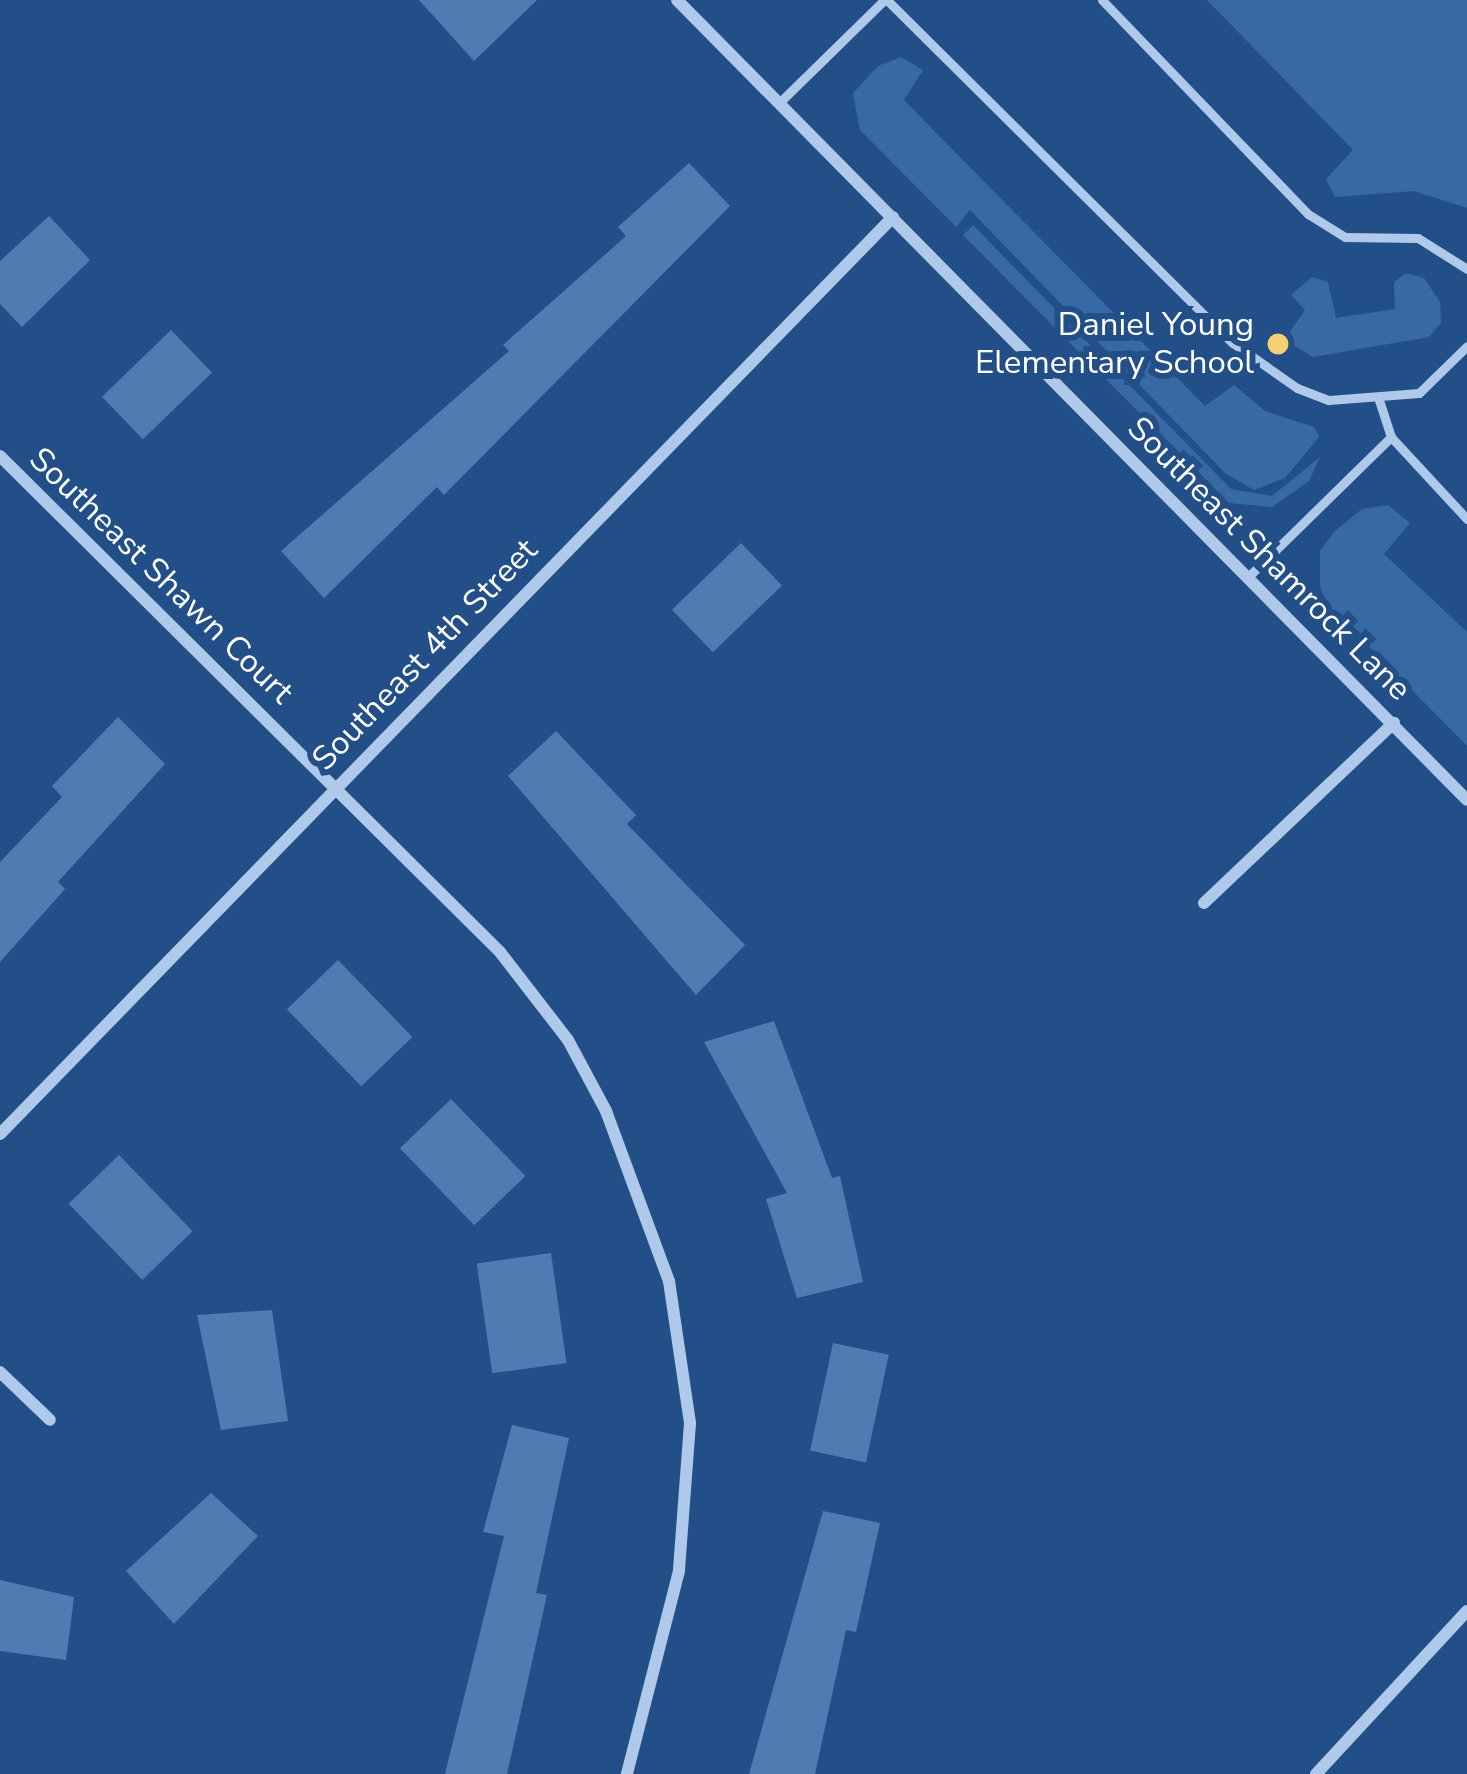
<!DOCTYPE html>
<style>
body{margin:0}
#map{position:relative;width:1467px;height:1774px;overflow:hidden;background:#234f88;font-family:"Nunito Sans",sans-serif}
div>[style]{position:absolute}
.green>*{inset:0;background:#3769a5}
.building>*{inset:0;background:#507bb2;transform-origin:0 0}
.service>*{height:9px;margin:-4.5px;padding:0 4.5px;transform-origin:4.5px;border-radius:4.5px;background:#aec9ea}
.minor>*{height:12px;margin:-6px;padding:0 6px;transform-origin:6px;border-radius:6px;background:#aec9ea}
.dots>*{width:33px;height:33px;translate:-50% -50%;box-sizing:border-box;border:6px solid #234f88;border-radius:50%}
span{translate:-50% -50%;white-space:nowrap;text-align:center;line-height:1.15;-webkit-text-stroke:12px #234f88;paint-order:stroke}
.poi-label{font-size:33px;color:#fff}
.right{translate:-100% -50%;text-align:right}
.street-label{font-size:33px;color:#fff}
</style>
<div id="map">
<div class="green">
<div style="clip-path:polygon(1207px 0,1467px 0,1467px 208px,1414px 191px,1335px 197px,1326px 179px,1353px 150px)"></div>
<div style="clip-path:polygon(901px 57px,923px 70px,904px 100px,1205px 406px,1234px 385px,1265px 411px,1314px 427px,1319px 437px,1285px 478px,1254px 490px,1226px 474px,970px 210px,956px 227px,860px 130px,853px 93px,878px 66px)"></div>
<div style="clip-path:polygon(973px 225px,1231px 489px,1272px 496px,1320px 457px,1309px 481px,1272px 507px,1229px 503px,963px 235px)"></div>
<div style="clip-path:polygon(1406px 273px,1424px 278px,1440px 302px,1441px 323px,1429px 337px,1313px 357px,1284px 340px,1305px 310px,1291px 295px,1312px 277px,1328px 282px,1336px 318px,1395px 309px,1394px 282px)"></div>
<div style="clip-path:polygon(1388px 505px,1410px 523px,1384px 554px,1467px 632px,1467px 746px,1325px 602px,1320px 585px,1320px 551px,1335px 531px,1362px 509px)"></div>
</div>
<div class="building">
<div style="clip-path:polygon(419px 0,537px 0,474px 61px)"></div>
<div style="clip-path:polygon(689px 163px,730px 206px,444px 495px,437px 487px,324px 598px,281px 551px,509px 351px,503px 345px,626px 236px,618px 227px)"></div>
<div style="clip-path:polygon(49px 216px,90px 260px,22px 327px,0 304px,0 261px)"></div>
<div style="left:171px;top:330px;width:59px;height:96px;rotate:46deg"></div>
<div style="left:741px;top:543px;width:59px;height:96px;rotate:46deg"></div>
<div style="clip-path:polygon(118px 717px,165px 764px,58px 882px,65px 889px,0 962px,0 862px,62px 797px,52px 786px)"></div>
<div style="clip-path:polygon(556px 731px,636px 815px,627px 824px,745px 945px,696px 995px,508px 776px)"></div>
<div style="left:338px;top:960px;width:107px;height:71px;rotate:46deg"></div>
<div style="clip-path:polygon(774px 1021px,832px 1178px,840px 1176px,863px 1282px,797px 1298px,766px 1199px,787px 1193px,704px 1042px)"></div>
<div style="left:451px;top:1099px;width:107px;height:71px;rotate:46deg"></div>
<div style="left:119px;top:1155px;width:106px;height:70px;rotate:46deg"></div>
<div style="left:551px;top:1253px;width:111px;height:75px;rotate:82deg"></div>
<div style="clip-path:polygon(272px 1310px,288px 1421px,221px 1430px,197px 1315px)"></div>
<div style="left:833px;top:1343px;width:57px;height:110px;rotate:12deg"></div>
<div style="clip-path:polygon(512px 1425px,569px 1438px,536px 1593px,547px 1595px,507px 1774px,445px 1774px,504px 1536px,483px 1532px)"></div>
<div style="clip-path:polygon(211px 1493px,258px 1536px,174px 1624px,126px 1571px)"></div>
<div style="clip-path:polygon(823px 1511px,880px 1523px,856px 1632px,846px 1630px,815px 1774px,749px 1774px)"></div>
<div style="clip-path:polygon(0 1580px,74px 1597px,66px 1660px,0 1651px)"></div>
</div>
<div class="service">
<div style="left:887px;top:0;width:487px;rotate:44.8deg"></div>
<div style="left:1233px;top:343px;width:78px;rotate:35.1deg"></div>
<div style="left:1297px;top:388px;width:34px;rotate:21deg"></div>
<div style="left:1329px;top:400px;width:90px;rotate:-4.4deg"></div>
<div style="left:1419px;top:393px;width:67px;rotate:-44.4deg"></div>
<div style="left:1102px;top:0;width:297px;rotate:46.1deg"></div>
<div style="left:1308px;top:214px;width:44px;rotate:31.9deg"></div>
<div style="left:1345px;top:237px;width:73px;rotate:0.8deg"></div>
<div style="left:1418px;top:238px;width:58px;rotate:32.3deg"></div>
<div style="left:781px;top:101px;width:144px;rotate:-44.4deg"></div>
<div style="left:1379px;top:400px;width:39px;rotate:72deg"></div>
<div style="left:1391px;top:437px;width:112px;rotate:47.2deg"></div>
<div style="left:1249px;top:576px;width:199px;rotate:-44.4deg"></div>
</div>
<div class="minor">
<div style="left:677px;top:0;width:1124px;rotate:45.36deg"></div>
<div style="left:0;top:456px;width:704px;rotate:44.77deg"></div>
<div style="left:500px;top:952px;width:111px;rotate:52.3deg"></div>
<div style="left:568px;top:1040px;width:81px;rotate:61.8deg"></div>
<div style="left:606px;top:1111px;width:181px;rotate:69.7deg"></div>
<div style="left:669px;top:1281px;width:144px;rotate:81.6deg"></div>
<div style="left:690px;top:1423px;width:148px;rotate:94.3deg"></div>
<div style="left:679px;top:1571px;width:210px;rotate:104.4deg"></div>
<div style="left:1204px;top:903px;width:262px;rotate:-43.5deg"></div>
<div style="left:0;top:1134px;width:1280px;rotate:-45.76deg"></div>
<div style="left:0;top:1372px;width:69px;rotate:43.8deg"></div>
<div style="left:1316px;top:1774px;width:222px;rotate:-47.2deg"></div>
</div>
<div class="dots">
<div style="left:1278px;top:344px;background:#f5cf71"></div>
</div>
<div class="poi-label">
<span class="right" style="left:1254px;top:344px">Daniel Young<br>Elementary School</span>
</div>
<div class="street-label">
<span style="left:1269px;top:559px;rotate:45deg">Southeast Shamrock Lane</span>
<span style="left:161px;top:576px;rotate:44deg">Southeast Shawn Court</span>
<span style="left:425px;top:655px;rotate:-46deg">Southeast 4th Street</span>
</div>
</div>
